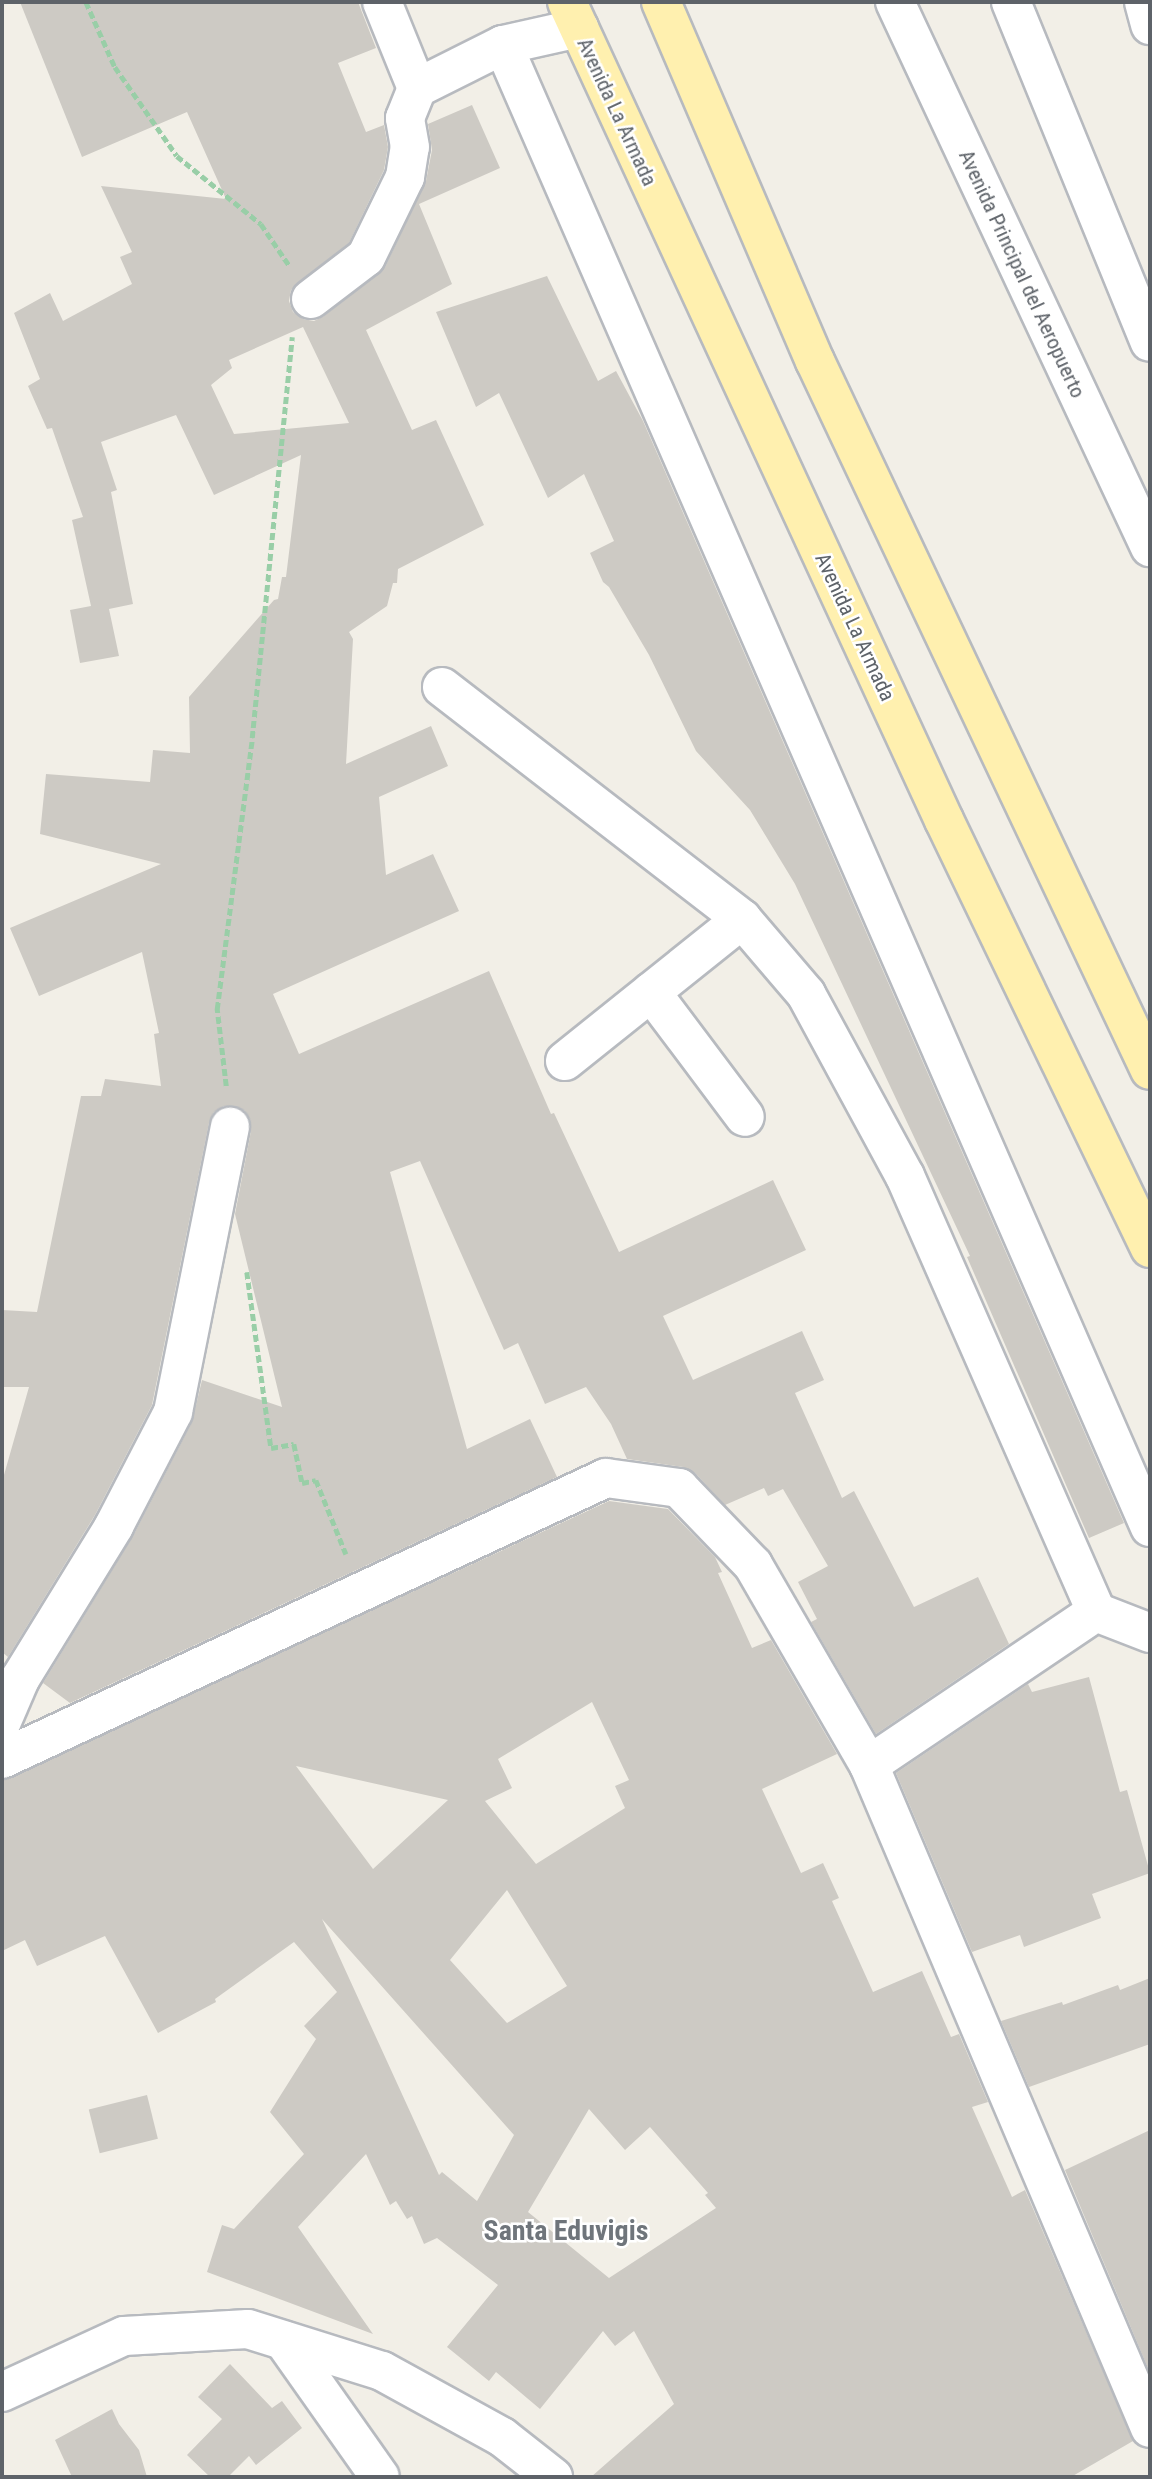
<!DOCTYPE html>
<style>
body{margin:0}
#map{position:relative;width:1152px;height:2479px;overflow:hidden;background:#f2efe7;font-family:"Roboto Condensed",sans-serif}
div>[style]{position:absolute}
.building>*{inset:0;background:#cdcac4;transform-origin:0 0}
.path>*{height:4.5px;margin-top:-2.25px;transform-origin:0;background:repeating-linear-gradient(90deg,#99cea7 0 7px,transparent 0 10.5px)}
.roads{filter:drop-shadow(2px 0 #b7babf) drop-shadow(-2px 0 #b7babf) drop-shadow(0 2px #b7babf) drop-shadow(0 -2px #b7babf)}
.minor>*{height:38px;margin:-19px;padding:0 19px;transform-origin:19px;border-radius:19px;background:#fff}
.major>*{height:38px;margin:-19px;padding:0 19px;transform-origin:19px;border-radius:19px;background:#fff0af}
span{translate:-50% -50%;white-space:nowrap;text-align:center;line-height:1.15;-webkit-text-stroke:5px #fff;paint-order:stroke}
.street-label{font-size:21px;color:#5e6369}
.district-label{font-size:28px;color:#6f757b;font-weight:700}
.frame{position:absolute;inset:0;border:4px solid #5e6369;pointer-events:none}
</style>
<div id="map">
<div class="building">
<div style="clip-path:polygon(evenodd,20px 2px,358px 2px,376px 48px,338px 63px,366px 132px,384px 125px,388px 147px,384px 170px,349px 243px,291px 290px,289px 301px,293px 312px,303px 319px,314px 321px,324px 316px,385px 267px,426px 181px,432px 150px,428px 124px,472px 105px,500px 168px,419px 204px,452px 284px,366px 330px,412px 430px,436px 420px,484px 525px,398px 569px,397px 583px,393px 583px,387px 606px,349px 632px,353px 639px,346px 764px,431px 726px,448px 766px,379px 797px,386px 875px,433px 854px,459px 911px,273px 994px,299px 1054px,489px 971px,551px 1114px,554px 1113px,619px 1252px,773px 1180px,806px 1250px,663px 1316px,693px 1380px,802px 1331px,824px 1380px,795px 1393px,842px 1498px,854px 1491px,914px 1607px,978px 1577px,1009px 1644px,876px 1734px,811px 1622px,817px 1619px,798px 1582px,828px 1566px,783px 1489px,768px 1496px,764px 1488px,725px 1505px,695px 1473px,683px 1467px,627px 1459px,611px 1424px,586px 1387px,545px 1404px,518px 1343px,504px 1350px,420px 1161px,390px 1172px,467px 1449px,530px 1419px,557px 1477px,70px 1703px,43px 1683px,133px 1536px,192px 1422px,202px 1380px,282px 1407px,235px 1214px,251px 1131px,250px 1119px,245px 1111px,234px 1106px,224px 1106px,214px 1112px,209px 1123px,152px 1405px,95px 1515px,8px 1657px,2px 1652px,2px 1482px,29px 1387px,2px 1387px,2px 1310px,37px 1312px,81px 1096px,101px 1096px,105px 1079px,161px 1086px,154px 1034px,159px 1033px,142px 952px,39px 996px,10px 928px,161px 864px,40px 834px,46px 774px,150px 782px,153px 750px,190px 753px,189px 697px,274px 600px,278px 599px,282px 577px,286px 577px,301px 455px,214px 495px,176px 415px,101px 442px,117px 490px,111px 492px,133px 604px,109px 609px,119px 656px,80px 663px,70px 610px,91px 606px,72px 520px,83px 517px,52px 428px,47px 429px,28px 386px,40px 379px,14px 313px,50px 293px,63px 321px,132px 284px,120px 257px,132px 252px,101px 186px,226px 199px,187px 112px,82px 157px,20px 2px,303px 327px,349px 423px,234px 434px,211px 385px,232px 368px,229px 360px,303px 327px)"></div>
<div style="clip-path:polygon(547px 276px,598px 381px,616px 371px,643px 421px,1124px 1523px,1089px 1538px,967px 1257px,970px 1256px,795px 884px,750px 810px,696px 751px,649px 655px,609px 587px,603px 582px,590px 553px,614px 541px,584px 474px,548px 498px,499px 393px,476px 407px,436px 312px)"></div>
<div style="clip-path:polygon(evenodd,609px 1501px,668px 1509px,715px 1557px,722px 1572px,718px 1573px,752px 1648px,771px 1640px,837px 1754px,762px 1789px,801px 1873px,823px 1863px,839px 1898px,832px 1901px,873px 1992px,922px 1971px,951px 2037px,959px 2034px,988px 2102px,972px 2107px,1012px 2197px,1025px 2190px,1133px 2441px,1071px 2477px,591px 2477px,674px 2404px,634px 2331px,615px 2346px,603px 2331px,540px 2409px,496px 2372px,489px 2381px,447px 2347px,498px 2285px,437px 2238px,424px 2244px,412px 2216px,407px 2219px,396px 2201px,390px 2205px,366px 2154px,298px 2227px,373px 2334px,207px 2272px,222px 2225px,234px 2229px,304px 2154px,270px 2112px,316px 2039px,304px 2026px,337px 1992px,294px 1942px,215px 1999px,216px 2002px,158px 2033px,105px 1936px,37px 1966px,25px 1940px,2px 1951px,2px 1781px,609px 1501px,592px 1702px,629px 1780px,615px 1786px,625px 1808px,536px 1864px,485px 1801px,512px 1788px,498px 1759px,592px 1702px,609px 1501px,296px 1766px,448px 1800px,373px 1869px,296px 1766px,609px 1501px,507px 1890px,567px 1986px,507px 2023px,450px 1960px,507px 1890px,609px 1501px,322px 1919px,514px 2135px,477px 2201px,442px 2172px,439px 2175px,322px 1919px,609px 1501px,589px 2109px,625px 2150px,650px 2127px,708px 2193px,705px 2195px,716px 2208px,609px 2278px,528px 2212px,589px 2109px)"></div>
<div style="clip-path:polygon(1089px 1677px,1120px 1792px,1127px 1790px,1150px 1873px,1092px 1894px,1101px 1918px,1024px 1947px,1020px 1935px,972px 1952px,896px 1773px,1028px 1684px,1032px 1692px)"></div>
<div style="clip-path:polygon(1150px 1978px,1150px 2044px,1029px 2087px,1001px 2021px,1062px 2002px,1063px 2005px,1118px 1985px,1120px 1990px)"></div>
<div style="left:147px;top:2095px;width:45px;height:60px;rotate:76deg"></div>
<div style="clip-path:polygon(1150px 2130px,1150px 2373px,1065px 2170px)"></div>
<div style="clip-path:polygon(230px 2364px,272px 2408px,282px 2401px,302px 2428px,256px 2465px,249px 2456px,228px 2477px,210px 2477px,187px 2455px,222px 2419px,198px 2397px)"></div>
<div style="clip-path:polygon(112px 2409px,119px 2424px,139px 2450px,147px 2477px,72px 2477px,55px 2440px)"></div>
</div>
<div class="path">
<div style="left:86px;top:2px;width:71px;rotate:66deg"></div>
<div style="left:115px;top:67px;width:108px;rotate:55.1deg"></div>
<div style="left:177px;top:156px;width:108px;rotate:39deg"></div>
<div style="left:261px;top:224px;width:50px;rotate:55.7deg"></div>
<div style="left:226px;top:1086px;width:78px;rotate:-96.7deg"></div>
<div style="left:217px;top:1009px;width:273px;rotate:-82.6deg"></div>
<div style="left:252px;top:738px;width:403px;rotate:-84.3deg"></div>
<div style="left:247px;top:1272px;width:178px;rotate:82.2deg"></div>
<div style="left:271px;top:1448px;width:23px;rotate:-10deg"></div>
<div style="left:294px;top:1444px;width:40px;rotate:78deg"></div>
<div style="left:302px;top:1483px;width:14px;rotate:-12deg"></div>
<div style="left:316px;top:1480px;width:80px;rotate:67.9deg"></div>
</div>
<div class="roads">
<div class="minor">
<div style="left:382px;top:2px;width:93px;rotate:67.9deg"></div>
<div style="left:895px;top:2px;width:602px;rotate:64.93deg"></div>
<div style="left:1011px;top:2px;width:367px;rotate:67.8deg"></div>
<div style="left:1144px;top:2px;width:24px;rotate:75deg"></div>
<div style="left:503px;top:45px;width:1617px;rotate:66.42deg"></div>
<div style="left:311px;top:299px;width:69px;rotate:-37.4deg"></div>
<div style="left:366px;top:257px;width:89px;rotate:-64deg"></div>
<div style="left:405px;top:177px;width:30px;rotate:-81deg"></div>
<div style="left:410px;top:147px;width:29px;rotate:-100deg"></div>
<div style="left:405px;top:118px;width:32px;rotate:-68deg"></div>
<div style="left:417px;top:88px;width:96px;rotate:-26.6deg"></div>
<div style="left:503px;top:45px;width:78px;rotate:-12.6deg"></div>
<div style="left:442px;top:687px;width:379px;rotate:37.7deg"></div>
<div style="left:742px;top:919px;width:99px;rotate:49.5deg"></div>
<div style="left:806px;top:994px;width:207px;rotate:61.5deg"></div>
<div style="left:905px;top:1176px;width:476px;rotate:66.3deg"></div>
<div style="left:651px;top:992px;width:156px;rotate:53.1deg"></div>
<div style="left:565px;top:1061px;width:227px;rotate:-38.7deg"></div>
<div style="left:2px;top:1721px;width:46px;rotate:-66.8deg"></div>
<div style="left:20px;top:1679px;width:180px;rotate:-58.4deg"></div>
<div style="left:114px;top:1526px;width:128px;rotate:-62.6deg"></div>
<div style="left:173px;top:1412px;width:291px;rotate:-78.7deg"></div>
<div style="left:2px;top:1759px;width:666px;rotate:-24.95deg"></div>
<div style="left:606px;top:1478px;width:74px;rotate:7.8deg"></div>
<div style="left:679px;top:1488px;width:107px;rotate:46.1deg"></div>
<div style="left:753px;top:1565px;width:231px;rotate:59.9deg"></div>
<div style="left:869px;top:1765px;width:720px;rotate:67.03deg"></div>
<div style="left:869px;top:1765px;width:274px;rotate:-34deg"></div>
<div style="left:1096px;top:1612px;width:58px;rotate:21.3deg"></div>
<div style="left:284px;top:2341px;width:166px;rotate:54.8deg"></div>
<div style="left:2px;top:2392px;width:134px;rotate:-24.7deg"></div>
<div style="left:124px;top:2336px;width:124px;rotate:-3.2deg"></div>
<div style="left:248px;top:2329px;width:140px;rotate:17.4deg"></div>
<div style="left:382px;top:2371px;width:137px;rotate:28.8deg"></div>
<div style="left:502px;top:2437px;width:65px;rotate:38.1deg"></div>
</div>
<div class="major">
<div style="left:567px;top:2px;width:901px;rotate:65.26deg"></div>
<div style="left:944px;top:820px;width:475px;rotate:64.3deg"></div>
<div style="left:661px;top:2px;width:391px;rotate:66.8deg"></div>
<div style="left:815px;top:361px;width:784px;rotate:64.71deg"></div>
</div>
</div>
<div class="street-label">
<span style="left:617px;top:112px;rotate:65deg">Avenida La Armada</span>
<span style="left:1022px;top:274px;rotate:65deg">Avenida Principal del Aeropuerto</span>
<span style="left:855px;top:627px;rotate:65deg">Avenida La Armada</span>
</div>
<div class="district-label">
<span style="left:566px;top:2231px">Santa Eduvigis</span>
</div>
<div class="frame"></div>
</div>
